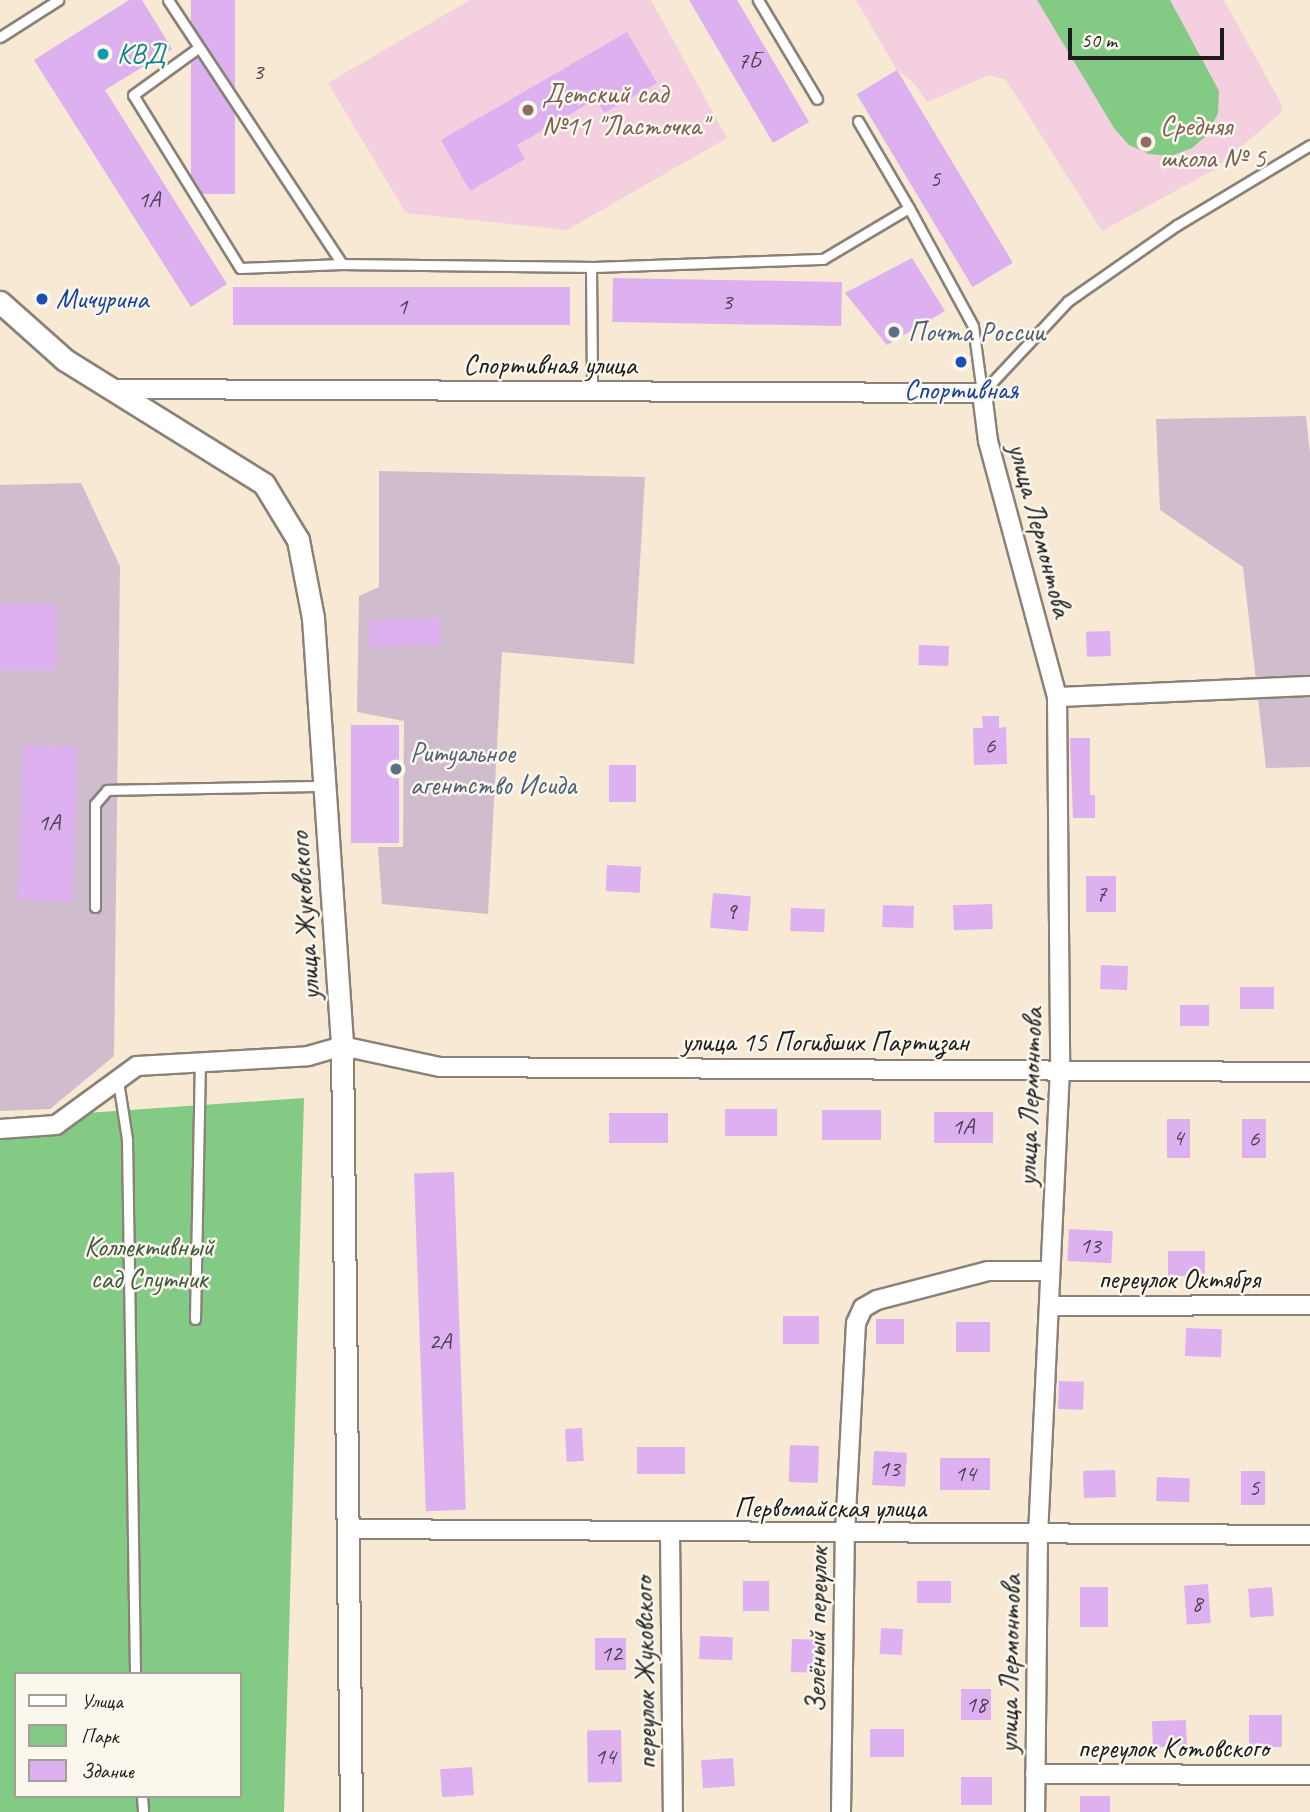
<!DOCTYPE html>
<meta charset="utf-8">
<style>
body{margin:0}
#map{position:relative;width:1310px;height:1812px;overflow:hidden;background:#f7e9d4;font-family:Caveat,sans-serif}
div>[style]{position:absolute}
.built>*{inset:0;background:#f3cfdf}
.industrial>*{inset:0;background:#cfbdce}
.green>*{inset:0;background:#83ca85}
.building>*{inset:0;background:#ddb0f0;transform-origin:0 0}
.roads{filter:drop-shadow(2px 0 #8a8278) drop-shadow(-2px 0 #8a8278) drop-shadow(0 2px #8a8278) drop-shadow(0 -2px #8a8278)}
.service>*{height:9px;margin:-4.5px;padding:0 4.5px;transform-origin:4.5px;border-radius:4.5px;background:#fff}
.minor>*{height:18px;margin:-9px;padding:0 9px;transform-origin:9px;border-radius:9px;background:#fff}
.tertiary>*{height:21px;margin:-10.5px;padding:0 10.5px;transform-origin:10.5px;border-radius:10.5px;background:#fff}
.dots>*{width:19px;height:19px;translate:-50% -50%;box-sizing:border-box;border:4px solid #fbf7ec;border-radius:50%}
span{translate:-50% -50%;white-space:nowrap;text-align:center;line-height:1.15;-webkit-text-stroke:5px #fbf7ec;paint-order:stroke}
.number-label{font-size:24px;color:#4c4151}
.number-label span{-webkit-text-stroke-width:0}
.culture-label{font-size:28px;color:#0d838f}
.left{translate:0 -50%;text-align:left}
.education-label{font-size:28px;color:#785e54}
.transit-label{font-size:28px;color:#164399}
.service-label{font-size:28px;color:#4e5e75}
.street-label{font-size:28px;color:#1c1c1c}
.park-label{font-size:28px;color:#405941}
.legend{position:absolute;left:14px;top:1672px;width:228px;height:126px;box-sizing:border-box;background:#fbf7ec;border:2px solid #a29f99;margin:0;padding:9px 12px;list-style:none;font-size:21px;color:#1c1c1c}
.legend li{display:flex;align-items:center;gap:14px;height:35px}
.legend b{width:35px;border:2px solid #a29f99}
.scale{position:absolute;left:1068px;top:28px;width:156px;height:32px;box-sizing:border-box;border:4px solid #1c1c1c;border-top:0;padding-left:9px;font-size:21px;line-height:24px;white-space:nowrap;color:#1c1c1c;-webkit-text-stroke:5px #fbf7ec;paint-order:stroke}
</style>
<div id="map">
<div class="built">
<div style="clip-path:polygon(470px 0,651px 0,727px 138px,567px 230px,406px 213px,328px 83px)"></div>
<div style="clip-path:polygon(856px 0,1224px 0,1282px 105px,1281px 113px,1212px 171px,1102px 231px,1006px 80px,989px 75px,927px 102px,914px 83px,897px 70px)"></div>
</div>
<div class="industrial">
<div style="clip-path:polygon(1306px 416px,1310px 453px,1310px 767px,1266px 768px,1243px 567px,1160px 510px,1156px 419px)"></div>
<div style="clip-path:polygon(379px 471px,645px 477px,634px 664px,502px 652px,488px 914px,382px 904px,378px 847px,403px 847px,404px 721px,357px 712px,359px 596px,379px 587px)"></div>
<div style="clip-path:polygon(81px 483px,120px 566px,114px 1056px,50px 1109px,0 1111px,0 485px)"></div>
</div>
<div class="green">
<div style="clip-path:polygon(1037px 0,1170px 0,1219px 91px,1218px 113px,1208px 134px,1192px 148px,1171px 156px,1149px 154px,1129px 145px,1114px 128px)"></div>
<div style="clip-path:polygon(evenodd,304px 1098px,284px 1812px,0 1812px,0 1119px,304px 1098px,16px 1674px,240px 1674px,240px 1796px,16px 1796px,16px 1674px)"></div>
</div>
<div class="building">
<div style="clip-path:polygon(129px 0,142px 0,172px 49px,105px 90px,227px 284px,191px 307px,34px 60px)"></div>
<div style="left:191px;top:0;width:44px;height:194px"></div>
<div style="clip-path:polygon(689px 0,737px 0,809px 122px,773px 143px)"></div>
<div style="clip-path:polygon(627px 32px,657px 83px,604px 113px,596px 99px,517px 145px,525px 159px,470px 191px,441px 140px)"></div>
<div style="left:897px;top:70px;width:225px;height:47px;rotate:59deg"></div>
<div style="clip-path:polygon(912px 258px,945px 311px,887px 345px,845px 293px)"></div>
<div style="left:613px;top:278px;width:229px;height:44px;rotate:1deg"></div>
<div style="left:570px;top:287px;width:38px;height:337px;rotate:90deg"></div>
<div style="left:0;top:604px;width:57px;height:66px"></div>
<div style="left:440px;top:618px;width:27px;height:72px;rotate:88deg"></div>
<div style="left:1110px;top:631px;width:25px;height:24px;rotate:88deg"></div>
<div style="left:919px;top:645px;width:30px;height:20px;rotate:2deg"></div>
<div style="clip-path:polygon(982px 716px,999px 716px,999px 728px,1006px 727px,1007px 764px,974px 765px,973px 728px,983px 728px)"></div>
<div style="left:351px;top:725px;width:48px;height:118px"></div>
<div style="clip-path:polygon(1070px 738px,1090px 738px,1090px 795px,1095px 795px,1095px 818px,1073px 818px)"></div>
<div style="left:23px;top:745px;width:55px;height:155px;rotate:2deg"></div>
<div style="left:609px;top:765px;width:27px;height:37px"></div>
<div style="left:607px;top:865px;width:34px;height:26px;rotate:3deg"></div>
<div style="left:1086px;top:876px;width:30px;height:36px"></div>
<div style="left:713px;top:893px;width:38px;height:35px;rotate:5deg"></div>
<div style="left:992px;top:904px;width:25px;height:39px;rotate:88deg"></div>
<div style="left:883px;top:905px;width:31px;height:22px;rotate:2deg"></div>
<div style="left:791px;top:908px;width:34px;height:23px;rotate:2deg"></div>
<div style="left:1101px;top:965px;width:27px;height:24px;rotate:2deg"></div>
<div style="left:1240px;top:987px;width:34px;height:22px"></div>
<div style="left:1180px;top:1005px;width:29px;height:21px"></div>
<div style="left:725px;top:1109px;width:52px;height:27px"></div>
<div style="left:822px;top:1110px;width:59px;height:30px"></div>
<div style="left:934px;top:1112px;width:59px;height:31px"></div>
<div style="left:609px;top:1113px;width:59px;height:30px"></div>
<div style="left:1167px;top:1119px;width:23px;height:39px"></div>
<div style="left:1242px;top:1119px;width:24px;height:39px"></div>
<div style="left:454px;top:1172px;width:338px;height:40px;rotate:88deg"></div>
<div style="left:1069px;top:1229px;width:44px;height:32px;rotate:3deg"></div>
<div style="left:1168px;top:1251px;width:37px;height:25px"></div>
<div style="left:783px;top:1316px;width:36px;height:28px"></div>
<div style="left:876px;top:1319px;width:28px;height:25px"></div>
<div style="left:956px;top:1322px;width:34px;height:30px"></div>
<div style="left:1186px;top:1328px;width:36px;height:28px;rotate:2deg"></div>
<div style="left:1059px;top:1381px;width:25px;height:28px;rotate:2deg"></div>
<div style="left:582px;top:1428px;width:33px;height:17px;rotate:87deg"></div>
<div style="left:790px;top:1445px;width:29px;height:37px;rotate:2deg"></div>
<div style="left:685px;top:1447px;width:27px;height:48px;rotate:90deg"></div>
<div style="left:874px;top:1451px;width:33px;height:34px;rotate:3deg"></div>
<div style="left:990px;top:1458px;width:32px;height:50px;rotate:90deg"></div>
<div style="left:1115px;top:1470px;width:27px;height:32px;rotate:88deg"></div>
<div style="left:1241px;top:1471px;width:24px;height:34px"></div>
<div style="left:1157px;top:1477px;width:33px;height:24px;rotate:2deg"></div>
<div style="left:743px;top:1581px;width:26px;height:30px"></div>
<div style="left:917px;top:1581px;width:34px;height:22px"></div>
<div style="left:1208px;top:1584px;width:39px;height:24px;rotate:86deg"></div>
<div style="left:1080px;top:1587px;width:28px;height:40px"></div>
<div style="left:1272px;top:1587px;width:29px;height:24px;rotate:86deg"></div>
<div style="left:881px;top:1628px;width:22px;height:26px;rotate:3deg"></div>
<div style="left:700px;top:1636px;width:33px;height:23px;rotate:2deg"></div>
<div style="left:595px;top:1638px;width:31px;height:32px"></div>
<div style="left:792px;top:1639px;width:24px;height:33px;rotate:2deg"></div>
<div style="left:961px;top:1689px;width:30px;height:31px"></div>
<div style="left:1282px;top:1715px;width:32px;height:33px;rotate:90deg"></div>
<div style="left:1186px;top:1720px;width:26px;height:34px;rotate:88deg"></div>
<div style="left:904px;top:1729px;width:28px;height:34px;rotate:90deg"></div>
<div style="left:621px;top:1730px;width:52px;height:34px;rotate:89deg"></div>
<div style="left:733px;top:1758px;width:28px;height:32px;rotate:86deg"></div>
<div style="left:472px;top:1767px;width:28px;height:32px;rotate:86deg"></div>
<div style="left:961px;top:1777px;width:31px;height:28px"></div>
<div style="left:1080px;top:1796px;width:30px;height:16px"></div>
</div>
<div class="roads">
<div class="service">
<div style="left:168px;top:0;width:316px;rotate:56.6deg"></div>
<div style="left:342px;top:264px;width:102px;rotate:177.8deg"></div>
<div style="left:240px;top:268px;width:203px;rotate:-121.7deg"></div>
<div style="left:133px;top:95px;width:80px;rotate:-35.9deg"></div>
<div style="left:758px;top:0;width:115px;rotate:59.2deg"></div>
<div style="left:0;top:37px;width:69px;rotate:-32.5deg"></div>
<div style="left:909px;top:208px;width:134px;rotate:61.5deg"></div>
<div style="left:973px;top:326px;width:68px;rotate:82.3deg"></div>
<div style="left:342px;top:264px;width:249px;rotate:0.7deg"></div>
<div style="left:591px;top:267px;width:124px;rotate:89.5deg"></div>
<div style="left:591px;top:267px;width:232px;rotate:-2deg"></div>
<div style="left:823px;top:259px;width:100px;rotate:-30.7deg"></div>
<div style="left:909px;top:208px;width:101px;rotate:-120.4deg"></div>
<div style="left:982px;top:393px;width:126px;rotate:-46.9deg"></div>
<div style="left:1068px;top:301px;width:133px;rotate:-34.9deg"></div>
<div style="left:1177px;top:225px;width:155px;rotate:-31deg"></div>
<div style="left:95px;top:907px;width:103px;rotate:-90deg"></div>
<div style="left:95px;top:804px;width:18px;rotate:-49deg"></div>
<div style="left:107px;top:790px;width:217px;rotate:-1.1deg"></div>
<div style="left:118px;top:1081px;width:59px;rotate:81.2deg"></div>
<div style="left:127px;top:1139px;width:535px;rotate:89.14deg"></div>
<div style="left:195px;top:1319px;width:258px;rotate:-88.9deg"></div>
<div style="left:142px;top:1796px;width:16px;rotate:86deg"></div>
</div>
<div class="minor">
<div style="left:119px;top:389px;width:863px;rotate:0.27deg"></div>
<div style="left:982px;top:393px;width:48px;rotate:82.9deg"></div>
<div style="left:988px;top:441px;width:265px;rotate:74.9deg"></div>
<div style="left:1057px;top:697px;width:372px;rotate:89.5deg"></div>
<div style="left:1060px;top:1069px;width:467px;rotate:92.7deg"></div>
<div style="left:1038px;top:1535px;width:277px;rotate:90.6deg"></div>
<div style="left:1057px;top:697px;width:253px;rotate:-2.5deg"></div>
<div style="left:0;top:1129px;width:56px;rotate:-4.1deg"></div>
<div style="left:56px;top:1125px;width:100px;rotate:-36.1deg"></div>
<div style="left:137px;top:1066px;width:171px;rotate:-3.3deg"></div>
<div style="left:308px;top:1056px;width:35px;rotate:-16deg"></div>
<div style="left:342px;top:1046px;width:100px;rotate:12.1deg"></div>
<div style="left:440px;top:1067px;width:870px;rotate:0.33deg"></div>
<div style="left:1049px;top:1306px;width:261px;rotate:-0.2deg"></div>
<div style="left:350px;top:1529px;width:960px;rotate:0.36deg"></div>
<div style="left:670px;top:1534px;width:278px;rotate:89.4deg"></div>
<div style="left:1035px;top:1774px;width:275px;rotate:0.2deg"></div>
<div style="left:841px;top:1812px;width:279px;rotate:-89.2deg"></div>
<div style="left:845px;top:1533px;width:210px;rotate:-87deg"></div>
<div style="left:856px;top:1323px;width:17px;rotate:-65deg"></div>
<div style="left:863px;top:1308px;width:16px;rotate:-30deg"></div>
<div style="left:877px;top:1300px;width:115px;rotate:-14.6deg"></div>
<div style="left:988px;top:1271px;width:62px"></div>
</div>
<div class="tertiary">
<div style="left:0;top:302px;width:87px;rotate:41.7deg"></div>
<div style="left:65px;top:360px;width:234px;rotate:31.9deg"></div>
<div style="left:264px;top:484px;width:66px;rotate:58.7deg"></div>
<div style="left:298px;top:540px;width:79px;rotate:79.1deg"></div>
<div style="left:313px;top:618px;width:429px;rotate:86.1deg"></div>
<div style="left:342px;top:1046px;width:766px;rotate:89.33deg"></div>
</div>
</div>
<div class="dots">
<div style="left:103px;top:54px;background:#0f9aa8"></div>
<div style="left:528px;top:110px;background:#8d6e63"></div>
<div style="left:1146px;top:142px;background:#8d6e63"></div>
<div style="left:42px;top:299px;background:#1a4fb4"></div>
<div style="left:894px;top:332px;background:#5c6f8a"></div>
<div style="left:961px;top:362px;background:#1a4fb4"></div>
<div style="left:396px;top:769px;background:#5c6f8a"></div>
</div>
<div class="number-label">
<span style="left:749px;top:61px">7Б</span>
<span style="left:258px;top:72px">3</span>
<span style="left:935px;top:179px">5</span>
<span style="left:149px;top:200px">1А</span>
<span style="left:727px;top:302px">3</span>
<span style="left:402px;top:307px">1</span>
<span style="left:990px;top:746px">6</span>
<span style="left:49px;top:823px">1А</span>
<span style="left:1101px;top:894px">7</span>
<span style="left:731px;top:912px">9</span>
<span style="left:963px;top:1127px">1А</span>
<span style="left:1178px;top:1138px">4</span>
<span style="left:1254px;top:1139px">6</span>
<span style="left:1090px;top:1246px">13</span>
<span style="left:440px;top:1342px">2А</span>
<span style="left:889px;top:1469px">13</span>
<span style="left:965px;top:1474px">14</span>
<span style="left:1254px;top:1488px">5</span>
<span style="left:1197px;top:1604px">8</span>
<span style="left:611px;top:1654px">12</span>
<span style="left:976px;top:1705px">18</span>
<span style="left:605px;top:1757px">14</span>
</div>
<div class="culture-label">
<span class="left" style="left:117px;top:54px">КВД</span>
</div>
<div class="education-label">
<span class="left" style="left:542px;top:110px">Детский сад<br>№11 "Ласточка"</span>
<span class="left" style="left:1160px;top:142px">Средняя<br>школа № 5</span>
</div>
<div class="transit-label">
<span class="left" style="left:56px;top:299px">Мичурина</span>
<span style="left:961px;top:390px">Спортивная</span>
</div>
<div class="service-label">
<span class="left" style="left:908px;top:332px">Почта России</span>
<span class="left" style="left:410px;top:769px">Ритуальное<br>агентство Исида</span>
</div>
<div class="street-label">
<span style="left:550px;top:365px">Спортивная улица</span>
<span style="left:1040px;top:530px;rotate:75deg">улица Лермонтова</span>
<span style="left:305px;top:916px;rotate:-94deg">улица Жуковского</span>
<span style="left:825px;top:1042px">улица 15 Погибших Партизан</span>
<span style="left:1030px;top:1097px;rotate:-88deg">улица Лермонтова</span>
<span style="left:1179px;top:1279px">переулок Октября</span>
<span style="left:830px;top:1508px">Первомайская улица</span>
<span style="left:817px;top:1630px;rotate:-89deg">Зелёный переулок</span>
<span style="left:1010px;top:1664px;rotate:-89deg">улица Лермонтова</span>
<span style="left:645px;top:1673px;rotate:-91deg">переулок Жуковского</span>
<span style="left:1173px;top:1748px">переулок Котовского</span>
</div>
<div class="park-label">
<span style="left:149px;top:1263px">Коллективный<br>сад Спутник</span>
</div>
<ul class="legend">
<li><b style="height:9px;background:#fff"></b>Улица</li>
<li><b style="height:19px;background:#83ca85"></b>Парк</li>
<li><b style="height:19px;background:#ddb0f0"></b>Здание</li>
</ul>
<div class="scale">50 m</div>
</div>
